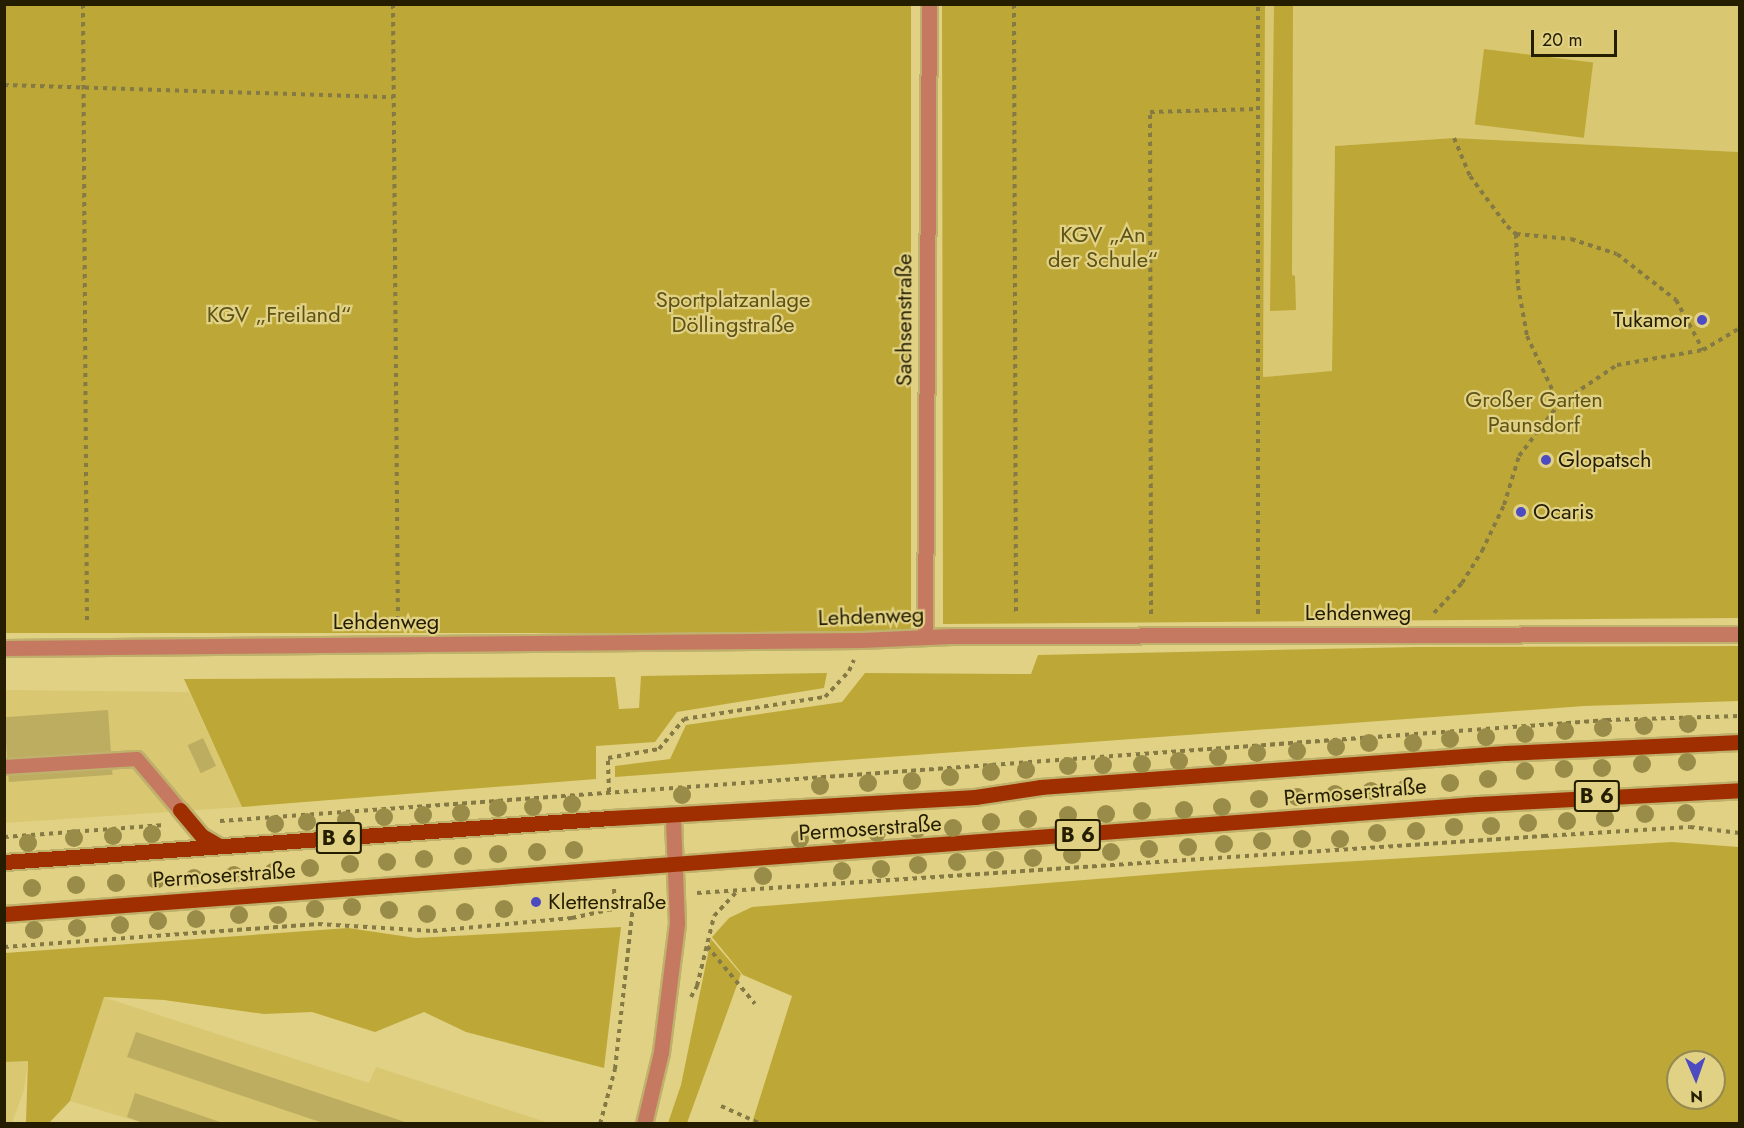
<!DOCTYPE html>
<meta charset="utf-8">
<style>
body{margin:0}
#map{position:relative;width:1744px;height:1128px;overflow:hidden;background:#e1d184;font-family:Jost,sans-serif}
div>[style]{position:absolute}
.built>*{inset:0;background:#d9c771}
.green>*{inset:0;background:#bda837;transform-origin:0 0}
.building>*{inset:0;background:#bdad61;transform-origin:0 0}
.path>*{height:4px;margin-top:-2px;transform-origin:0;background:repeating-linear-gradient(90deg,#857944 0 4.5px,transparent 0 9px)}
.roads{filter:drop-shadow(2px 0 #bfb16c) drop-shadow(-2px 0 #bfb16c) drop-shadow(0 2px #bfb16c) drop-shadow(0 -2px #bfb16c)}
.lane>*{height:14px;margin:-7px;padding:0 7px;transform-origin:7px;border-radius:7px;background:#c67961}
.street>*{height:15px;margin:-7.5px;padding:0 7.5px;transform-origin:7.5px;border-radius:7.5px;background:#c67961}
.primary>*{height:15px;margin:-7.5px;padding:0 7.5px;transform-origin:7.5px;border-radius:7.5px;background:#9f2f00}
.trees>*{width:18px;height:18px;margin:-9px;border-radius:50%;background:#998c48}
.dots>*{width:16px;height:16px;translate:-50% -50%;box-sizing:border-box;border:3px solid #e1d184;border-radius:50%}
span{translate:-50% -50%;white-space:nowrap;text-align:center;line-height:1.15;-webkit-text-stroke:4.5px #e1d184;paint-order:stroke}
.shield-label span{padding:2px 4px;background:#e1d184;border:2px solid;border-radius:4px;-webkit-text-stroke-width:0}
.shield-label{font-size:21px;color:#241d00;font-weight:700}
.park-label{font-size:22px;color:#5e5316}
.street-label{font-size:22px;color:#241d00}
.poi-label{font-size:22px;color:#241d00}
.right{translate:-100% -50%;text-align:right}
.left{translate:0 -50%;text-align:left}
.frame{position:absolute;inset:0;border:6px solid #241d00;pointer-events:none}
.north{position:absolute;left:1666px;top:1050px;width:60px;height:60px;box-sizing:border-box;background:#e1d184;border:2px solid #95894f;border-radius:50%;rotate:178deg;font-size:16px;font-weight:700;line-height:24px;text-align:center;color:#241d00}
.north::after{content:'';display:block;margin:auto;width:21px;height:27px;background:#4d4bc1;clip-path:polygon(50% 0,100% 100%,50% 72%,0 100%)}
.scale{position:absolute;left:1531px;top:30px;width:86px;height:27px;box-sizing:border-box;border:3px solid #241d00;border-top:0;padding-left:8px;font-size:18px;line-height:21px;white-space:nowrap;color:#241d00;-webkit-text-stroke:4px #e1d184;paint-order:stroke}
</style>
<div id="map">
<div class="built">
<div style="clip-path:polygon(1263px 5px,1739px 5px,1739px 152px,1454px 138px,1335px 146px,1332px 372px,1263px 377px)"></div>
<div style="clip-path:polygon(5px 690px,189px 692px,242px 807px,5px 823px)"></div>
<div style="clip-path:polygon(103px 997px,369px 1083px,376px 1067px,549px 1123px,146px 1124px,70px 1101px)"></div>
<div style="clip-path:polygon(28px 1060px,24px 1090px,12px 1123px,5px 1124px,5px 1062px)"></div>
</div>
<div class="green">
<div style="left:4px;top:5px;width:907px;height:628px"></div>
<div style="clip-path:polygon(942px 5px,1265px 5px,1263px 377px,1332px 371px,1335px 146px,1454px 138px,1739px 152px,1739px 618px,943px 624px)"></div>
<div style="clip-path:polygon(1274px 5px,1293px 5px,1292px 275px,1295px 276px,1296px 310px,1270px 311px)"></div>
<div style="left:1484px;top:49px;width:110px;height:76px;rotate:7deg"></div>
<div style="clip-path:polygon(1739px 646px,1739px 701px,1584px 706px,615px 777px,615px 766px,670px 759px,686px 725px,842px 702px,865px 673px,1031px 674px,1038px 655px,1417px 647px)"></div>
<div style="clip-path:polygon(827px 673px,824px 688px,677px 712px,655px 742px,596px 746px,596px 779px,242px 807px,184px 679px,615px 677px,619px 709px,639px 708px,641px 676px)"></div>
<div style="clip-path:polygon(evenodd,1672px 842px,1739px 847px,1739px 1123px,752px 1123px,792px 996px,743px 975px,712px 937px,729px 918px,752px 907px,1208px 870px,1672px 842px,1678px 1062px,1714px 1062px,1714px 1098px,1678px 1098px,1678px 1062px)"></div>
<div style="clip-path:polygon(621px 927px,604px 1068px,466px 1032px,424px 1012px,375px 1032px,312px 1012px,264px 1014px,164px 1000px,104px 997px,70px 1101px,49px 1123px,26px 1122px,28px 1061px,5px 1062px,5px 953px,348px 928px,416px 938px)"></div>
<div style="clip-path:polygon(711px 939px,741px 974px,687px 1123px,668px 1123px,681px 1085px)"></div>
</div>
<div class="building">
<div style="left:108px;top:710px;width:65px;height:104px;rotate:86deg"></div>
<div style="left:203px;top:738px;width:31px;height:17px;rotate:65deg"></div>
<div style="clip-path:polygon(136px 1032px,408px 1123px,408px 1124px,326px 1124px,127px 1057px)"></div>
<div style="clip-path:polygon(135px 1093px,223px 1123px,223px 1124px,146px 1124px,127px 1117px)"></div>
</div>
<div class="path">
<div style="left:83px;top:4px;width:621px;rotate:89.63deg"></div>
<div style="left:393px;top:4px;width:621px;rotate:89.54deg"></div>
<div style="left:1014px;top:4px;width:610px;rotate:89.81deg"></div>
<div style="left:4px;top:85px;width:389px;rotate:1.8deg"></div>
<div style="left:1454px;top:138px;width:41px;rotate:67.2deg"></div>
<div style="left:1470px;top:176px;width:62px;rotate:53.5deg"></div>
<div style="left:1507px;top:226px;width:12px;rotate:42deg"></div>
<div style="left:1516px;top:234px;width:55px;rotate:5.2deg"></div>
<div style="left:1571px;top:239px;width:48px;rotate:18.1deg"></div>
<div style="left:1617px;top:254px;width:75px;rotate:37.9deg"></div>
<div style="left:1676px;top:300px;width:57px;rotate:61.6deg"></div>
<div style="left:1516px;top:234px;width:52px;rotate:87.8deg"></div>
<div style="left:1518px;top:286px;width:51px;rotate:79.8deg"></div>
<div style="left:1527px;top:336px;width:75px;rotate:64.8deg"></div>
<div style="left:1434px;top:613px;width:41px;rotate:-47deg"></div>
<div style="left:1462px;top:583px;width:38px;rotate:-58deg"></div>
<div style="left:1482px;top:551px;width:51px;rotate:-64.4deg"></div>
<div style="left:1504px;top:505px;width:51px;rotate:-73deg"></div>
<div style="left:1519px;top:456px;width:66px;rotate:-52.4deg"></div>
<div style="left:1559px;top:404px;width:70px;rotate:-33.9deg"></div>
<div style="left:1617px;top:365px;width:87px;rotate:-9.9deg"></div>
<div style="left:1703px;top:350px;width:43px;rotate:-30.7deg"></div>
<div style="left:1151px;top:614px;width:502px;rotate:-90.11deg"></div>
<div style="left:1150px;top:112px;width:108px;rotate:-1.6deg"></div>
<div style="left:1258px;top:614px;width:610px;rotate:-90deg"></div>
<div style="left:609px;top:792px;width:34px;rotate:-92deg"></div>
<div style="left:608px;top:758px;width:52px;rotate:-10deg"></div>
<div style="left:659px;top:749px;width:39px;rotate:-50deg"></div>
<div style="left:684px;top:719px;width:143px;rotate:-8.9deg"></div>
<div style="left:825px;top:697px;width:35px;rotate:-47deg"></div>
<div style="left:849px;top:671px;width:12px;rotate:-66deg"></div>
<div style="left:220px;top:821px;width:1391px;rotate:-4.16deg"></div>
<div style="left:1607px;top:720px;width:133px;rotate:-1.7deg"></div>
<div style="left:4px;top:837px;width:161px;rotate:-4.3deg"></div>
<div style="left:614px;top:889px;width:20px;rotate:87deg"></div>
<div style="left:697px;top:893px;width:849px;rotate:-3.85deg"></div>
<div style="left:1544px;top:836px;width:146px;rotate:-3.5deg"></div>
<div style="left:1690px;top:827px;width:50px;rotate:6.8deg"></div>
<div style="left:707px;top:946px;width:75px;rotate:50.4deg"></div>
<div style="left:4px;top:947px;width:315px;rotate:-4.2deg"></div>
<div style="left:318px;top:924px;width:115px;rotate:3.5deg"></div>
<div style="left:433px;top:931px;width:140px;rotate:-5.3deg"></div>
<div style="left:572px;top:918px;width:84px;rotate:-12.4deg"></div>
<div style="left:691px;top:997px;width:13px;rotate:-61deg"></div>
<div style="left:697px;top:986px;width:72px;rotate:-76.3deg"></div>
<div style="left:714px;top:916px;width:33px;rotate:-47deg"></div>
<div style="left:721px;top:1106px;width:44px;rotate:24.2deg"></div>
<div style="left:600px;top:1124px;width:57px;rotate:-74.7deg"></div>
<div style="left:615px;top:1069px;width:165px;rotate:-83.7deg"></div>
</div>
<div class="roads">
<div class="lane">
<div style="left:4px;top:767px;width:133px;rotate:-3.4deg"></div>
<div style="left:137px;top:759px;width:67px;rotate:49.9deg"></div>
</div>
<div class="street">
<div style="left:925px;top:636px;width:632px;rotate:-89.64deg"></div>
<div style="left:4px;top:648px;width:857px;rotate:-0.53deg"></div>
<div style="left:861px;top:640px;width:90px;rotate:-2.5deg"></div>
<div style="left:951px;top:636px;width:789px;rotate:-0.15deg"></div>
<div style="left:644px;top:1124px;width:74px;rotate:-76.7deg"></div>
<div style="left:661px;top:1052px;width:130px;rotate:-82.9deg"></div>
<div style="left:677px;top:923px;width:106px;rotate:-92.2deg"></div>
</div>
<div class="primary">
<div style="left:180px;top:810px;width:34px;rotate:50deg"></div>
<div style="left:202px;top:836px;width:20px;rotate:30deg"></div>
<div style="left:4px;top:862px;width:609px;rotate:-4.15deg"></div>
<div style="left:611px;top:818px;width:365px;rotate:-3.3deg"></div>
<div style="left:975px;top:797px;width:67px;rotate:-8.6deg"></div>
<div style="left:1041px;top:787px;width:465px;rotate:-4.2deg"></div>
<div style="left:1505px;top:753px;width:235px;rotate:-2.7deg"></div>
<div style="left:4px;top:914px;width:1477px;rotate:-4.27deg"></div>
<div style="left:1477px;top:804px;width:263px;rotate:-3deg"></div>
</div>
</div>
<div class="trees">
<div style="left:1688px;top:724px"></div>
<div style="left:1644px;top:726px"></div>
<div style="left:1603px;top:728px"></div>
<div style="left:1565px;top:731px"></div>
<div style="left:1525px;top:734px"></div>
<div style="left:1486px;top:737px"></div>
<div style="left:1450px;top:739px"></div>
<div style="left:1369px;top:743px"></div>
<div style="left:1413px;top:743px"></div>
<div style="left:1336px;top:747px"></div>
<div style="left:1297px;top:751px"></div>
<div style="left:1257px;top:753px"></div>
<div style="left:1218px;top:757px"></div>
<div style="left:1179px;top:761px"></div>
<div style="left:1687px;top:762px"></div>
<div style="left:1142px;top:764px"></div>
<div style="left:1642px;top:764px"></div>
<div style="left:1103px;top:765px"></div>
<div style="left:1068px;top:766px"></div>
<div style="left:1602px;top:768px"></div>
<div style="left:1564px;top:769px"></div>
<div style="left:1026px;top:770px"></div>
<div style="left:1525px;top:771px"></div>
<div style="left:991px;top:772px"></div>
<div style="left:950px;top:777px"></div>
<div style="left:1488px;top:779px"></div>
<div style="left:912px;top:781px"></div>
<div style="left:868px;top:783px"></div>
<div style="left:1450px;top:783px"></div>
<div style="left:820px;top:786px"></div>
<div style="left:1406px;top:788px"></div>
<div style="left:1371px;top:791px"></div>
<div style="left:1335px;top:794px"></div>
<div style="left:682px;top:795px"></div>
<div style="left:1297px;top:797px"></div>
<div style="left:1259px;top:799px"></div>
<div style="left:572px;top:804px"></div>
<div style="left:533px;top:807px"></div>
<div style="left:1222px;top:807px"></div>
<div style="left:498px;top:808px"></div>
<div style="left:1184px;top:810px"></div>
<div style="left:1142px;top:811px"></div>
<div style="left:461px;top:813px"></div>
<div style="left:1686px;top:813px"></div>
<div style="left:1106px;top:814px"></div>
<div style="left:1645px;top:814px"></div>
<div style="left:423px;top:815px"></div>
<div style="left:1068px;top:815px"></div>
<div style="left:384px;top:817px"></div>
<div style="left:1605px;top:818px"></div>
<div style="left:1028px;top:819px"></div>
<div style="left:346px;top:820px"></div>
<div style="left:1567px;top:821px"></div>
<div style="left:307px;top:822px"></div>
<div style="left:991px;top:822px"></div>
<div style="left:1528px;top:823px"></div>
<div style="left:275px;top:824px"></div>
<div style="left:1491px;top:826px"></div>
<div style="left:1454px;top:827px"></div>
<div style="left:953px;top:828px"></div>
<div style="left:917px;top:829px"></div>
<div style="left:1416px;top:831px"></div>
<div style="left:877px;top:833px"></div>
<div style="left:1377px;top:833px"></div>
<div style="left:152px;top:834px"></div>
<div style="left:839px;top:835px"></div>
<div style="left:113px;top:836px"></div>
<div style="left:74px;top:838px"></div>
<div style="left:800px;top:839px"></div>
<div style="left:1302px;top:839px"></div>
<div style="left:1340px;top:839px"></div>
<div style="left:1262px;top:841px"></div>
<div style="left:28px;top:843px"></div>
<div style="left:1224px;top:844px"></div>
<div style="left:1188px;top:847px"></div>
<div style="left:1149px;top:849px"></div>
<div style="left:574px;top:850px"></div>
<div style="left:537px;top:852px"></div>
<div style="left:1111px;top:852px"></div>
<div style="left:498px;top:854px"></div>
<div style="left:1072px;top:855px"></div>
<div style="left:463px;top:856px"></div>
<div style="left:1033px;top:858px"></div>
<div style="left:424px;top:859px"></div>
<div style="left:995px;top:860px"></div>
<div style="left:387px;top:862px"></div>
<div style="left:957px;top:862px"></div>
<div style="left:350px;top:864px"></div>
<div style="left:918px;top:865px"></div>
<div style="left:310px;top:868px"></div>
<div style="left:881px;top:869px"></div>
<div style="left:842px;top:871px"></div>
<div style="left:273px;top:872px"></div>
<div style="left:234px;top:875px"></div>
<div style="left:763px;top:876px"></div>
<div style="left:194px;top:878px"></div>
<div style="left:156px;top:880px"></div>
<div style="left:116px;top:883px"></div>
<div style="left:76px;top:885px"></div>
<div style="left:32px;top:888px"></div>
<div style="left:352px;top:907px"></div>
<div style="left:315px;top:909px"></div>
<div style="left:504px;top:909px"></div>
<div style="left:389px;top:910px"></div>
<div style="left:465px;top:912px"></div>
<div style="left:427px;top:914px"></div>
<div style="left:239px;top:915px"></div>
<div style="left:278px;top:915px"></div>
<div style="left:196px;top:919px"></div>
<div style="left:158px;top:921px"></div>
<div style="left:120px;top:925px"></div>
<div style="left:77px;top:928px"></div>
<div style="left:34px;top:930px"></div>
</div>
<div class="dots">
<div style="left:1702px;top:320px;background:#4d4bc1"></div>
<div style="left:1546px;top:460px;background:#4d4bc1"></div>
<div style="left:1521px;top:512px;background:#4d4bc1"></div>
<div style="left:536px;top:902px;background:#4d4bc1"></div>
</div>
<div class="shield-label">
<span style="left:1597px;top:796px">B 6</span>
<span style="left:1078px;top:835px">B 6</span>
<span style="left:339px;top:838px">B 6</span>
</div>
<div class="park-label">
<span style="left:1103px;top:247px">KGV „An<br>der Schule“</span>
<span style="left:733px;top:312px">Sportplatzanlage<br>Döllingstraße</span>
<span style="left:279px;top:315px">KGV „Freiland“</span>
<span style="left:1534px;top:412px">Großer Garten<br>Paunsdorf</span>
</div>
<div class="street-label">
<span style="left:904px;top:320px;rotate:-90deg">Sachsenstraße</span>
<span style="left:1358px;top:613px">Lehdenweg</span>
<span style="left:871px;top:616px;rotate:-2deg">Lehdenweg</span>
<span style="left:386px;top:622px">Lehdenweg</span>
<span style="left:1355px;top:792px;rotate:-5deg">Permoserstraße</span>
<span style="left:870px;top:828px;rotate:-4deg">Permoserstraße</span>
<span style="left:224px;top:875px;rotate:-4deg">Permoserstraße</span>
</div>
<div class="poi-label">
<span class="right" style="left:1690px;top:320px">Tukamor</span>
<span class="left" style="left:1558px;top:460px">Glopatsch</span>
<span class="left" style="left:1533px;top:512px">Ocaris</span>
<span class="left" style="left:548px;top:902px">Klettenstraße</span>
</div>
<div class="frame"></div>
<div class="north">N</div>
<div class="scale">20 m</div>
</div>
